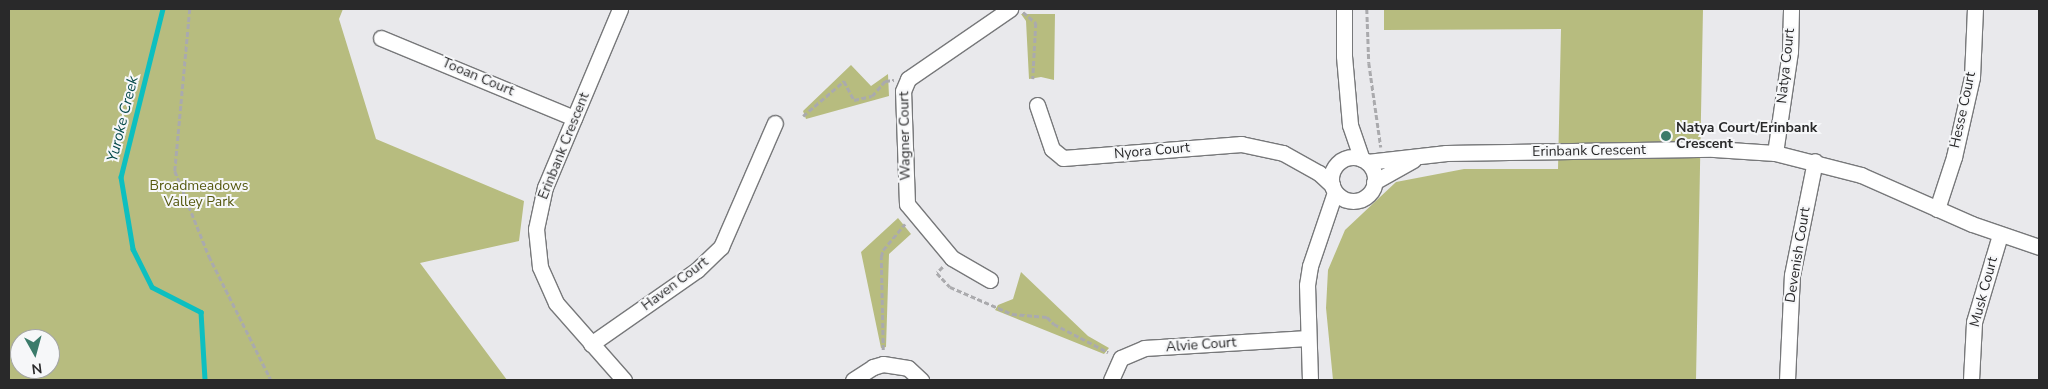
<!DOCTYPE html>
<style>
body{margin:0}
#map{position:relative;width:2048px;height:389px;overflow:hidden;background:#e9e9ec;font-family:"Nunito Sans",sans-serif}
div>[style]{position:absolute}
.green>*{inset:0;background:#b7bc7f}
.stream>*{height:4.5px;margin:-2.25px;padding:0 2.25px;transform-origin:2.25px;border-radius:2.25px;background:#0dbfc0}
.path>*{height:2.5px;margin-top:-1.25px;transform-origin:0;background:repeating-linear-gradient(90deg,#aaaaad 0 5px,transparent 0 7.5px)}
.roads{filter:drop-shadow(1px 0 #77787a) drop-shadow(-1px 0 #77787a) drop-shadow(0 1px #77787a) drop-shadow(0 -1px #77787a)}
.minor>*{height:15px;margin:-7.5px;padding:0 7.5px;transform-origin:7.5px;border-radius:7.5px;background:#fff}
.minor>.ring{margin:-7.5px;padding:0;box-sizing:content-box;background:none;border:15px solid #fff;border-radius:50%}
.dots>*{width:14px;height:14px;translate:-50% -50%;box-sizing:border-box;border:2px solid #f6f7f9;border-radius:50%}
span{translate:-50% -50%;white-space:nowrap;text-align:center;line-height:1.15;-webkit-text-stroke:4px #f6f7f9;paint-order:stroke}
.street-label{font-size:14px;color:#29292a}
.poi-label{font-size:14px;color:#29292a;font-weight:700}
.left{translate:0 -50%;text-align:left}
.park-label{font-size:14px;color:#565910}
.water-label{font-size:15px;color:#064a4b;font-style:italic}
.frame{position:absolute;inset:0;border:10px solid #29292a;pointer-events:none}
.north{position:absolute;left:10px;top:329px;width:50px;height:50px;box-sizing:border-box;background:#f6f7f9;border:1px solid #a4a5a6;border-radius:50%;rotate:173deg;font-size:14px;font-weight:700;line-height:20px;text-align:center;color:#29292a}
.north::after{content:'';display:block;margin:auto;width:18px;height:22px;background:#3b7b6b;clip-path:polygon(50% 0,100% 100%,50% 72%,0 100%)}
</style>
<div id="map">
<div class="green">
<div style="clip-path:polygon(evenodd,9px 9px,343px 9px,339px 19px,376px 139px,524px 201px,519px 241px,420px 263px,507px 380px,9px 380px,9px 9px,20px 339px,50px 339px,50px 369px,20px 369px,20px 339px)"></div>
<div style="clip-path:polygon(1384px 9px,1703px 9px,1696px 380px,1333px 380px,1326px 308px,1328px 270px,1345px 230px,1396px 182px,1464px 169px,1558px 169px,1561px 29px,1384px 30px)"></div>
<div style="clip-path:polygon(1021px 14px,1055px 14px,1054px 80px,1041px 77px,1029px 79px,1026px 21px)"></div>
<div style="clip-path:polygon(851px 65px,871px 86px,888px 74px,889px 96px,806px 119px,803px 111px)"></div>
<div style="clip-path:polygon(898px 218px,911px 234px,889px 254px,886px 347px,881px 348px,861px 252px)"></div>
<div style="clip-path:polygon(1021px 272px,1088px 336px,1109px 348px,1104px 354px,995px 310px,998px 305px,1013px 299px)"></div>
</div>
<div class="stream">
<div style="left:163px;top:9px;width:173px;rotate:104deg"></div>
<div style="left:121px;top:177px;width:73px;rotate:80.5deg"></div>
<div style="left:133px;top:249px;width:42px;rotate:63.4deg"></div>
<div style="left:152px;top:287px;width:55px;rotate:27deg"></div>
<div style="left:201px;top:312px;width:68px;rotate:86.6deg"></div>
</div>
<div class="path">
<div style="left:190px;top:9px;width:163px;rotate:95.3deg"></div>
<div style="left:175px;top:171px;width:92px;rotate:68.2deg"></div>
<div style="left:209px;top:256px;width:139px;rotate:63.4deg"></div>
<div style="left:1367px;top:9px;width:54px;rotate:87.9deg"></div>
<div style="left:1369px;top:63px;width:85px;rotate:81.9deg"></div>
<div style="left:1023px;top:12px;width:17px;rotate:40deg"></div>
<div style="left:1036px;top:23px;width:56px;rotate:93.1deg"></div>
<div style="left:803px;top:116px;width:54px;rotate:-40.5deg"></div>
<div style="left:844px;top:81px;width:21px;rotate:62deg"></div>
<div style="left:854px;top:100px;width:18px;rotate:-13deg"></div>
<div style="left:872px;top:96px;width:20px;rotate:-49deg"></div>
<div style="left:885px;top:81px;width:9px;rotate:-6deg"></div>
<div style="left:943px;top:267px;width:8px;rotate:135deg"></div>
<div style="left:937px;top:273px;width:19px;rotate:47deg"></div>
<div style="left:950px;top:287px;width:68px;rotate:23.5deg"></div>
<div style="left:1012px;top:314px;width:35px;rotate:5deg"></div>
<div style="left:1047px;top:317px;width:10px;rotate:45deg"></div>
<div style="left:1054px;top:324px;width:61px;rotate:27.4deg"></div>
<div style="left:883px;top:350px;width:93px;rotate:-91.2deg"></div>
<div style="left:881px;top:257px;width:7px;rotate:-74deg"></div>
<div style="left:883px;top:250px;width:34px;rotate:-50deg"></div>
</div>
<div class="roads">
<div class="minor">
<div style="left:620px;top:9px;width:193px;rotate:112.8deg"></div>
<div style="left:545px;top:187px;width:43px;rotate:102.1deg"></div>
<div style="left:536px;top:229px;width:38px;rotate:84deg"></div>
<div style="left:540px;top:267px;width:39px;rotate:66deg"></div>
<div style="left:556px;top:303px;width:103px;rotate:48.6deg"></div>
<div style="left:1344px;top:9px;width:47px;rotate:90deg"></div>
<div style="left:1344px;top:56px;width:69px;rotate:85deg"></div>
<div style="left:1350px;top:125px;width:36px;rotate:71deg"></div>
<div style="left:381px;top:38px;width:209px;rotate:22.5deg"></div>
<div style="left:1037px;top:105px;width:46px;rotate:71.2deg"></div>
<div style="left:1052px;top:149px;width:14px;rotate:39deg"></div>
<div style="left:1063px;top:158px;width:179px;rotate:-4.5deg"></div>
<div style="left:1241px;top:144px;width:43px;rotate:12.1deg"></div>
<div style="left:1283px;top:153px;width:41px;rotate:29.1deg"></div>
<div style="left:1319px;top:173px;width:18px;rotate:43deg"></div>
<div style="left:1775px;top:153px;width:103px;rotate:-81.6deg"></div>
<div style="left:1790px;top:51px;width:42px;rotate:-88.6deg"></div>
<div class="ring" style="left:1331px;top:157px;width:29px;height:29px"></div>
<div style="left:1367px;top:162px;width:80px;rotate:-6.5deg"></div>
<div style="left:1446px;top:153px;width:268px;rotate:-0.9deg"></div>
<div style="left:1714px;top:149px;width:61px;rotate:3.8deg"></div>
<div style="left:1775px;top:153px;width:89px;rotate:14.3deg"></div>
<div style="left:1861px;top:175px;width:121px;rotate:23.8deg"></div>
<div style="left:1972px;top:224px;width:71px;rotate:18.9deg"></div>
<div style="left:1374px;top:182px;width:45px;rotate:-29.4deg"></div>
<div style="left:1937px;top:209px;width:55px;rotate:-71.9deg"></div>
<div style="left:1954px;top:157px;width:82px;rotate:-77.3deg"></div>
<div style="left:1972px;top:77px;width:68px;rotate:-87.5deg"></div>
<div style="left:990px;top:280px;width:44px;rotate:-149.9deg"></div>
<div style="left:952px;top:258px;width:70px;rotate:-129.8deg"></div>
<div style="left:907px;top:204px;width:113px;rotate:-92deg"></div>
<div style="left:903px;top:91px;width:13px;rotate:-67deg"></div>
<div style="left:908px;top:79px;width:124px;rotate:-34.5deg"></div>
<div style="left:591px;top:344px;width:129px;rotate:-34.9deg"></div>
<div style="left:697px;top:270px;width:33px;rotate:-44deg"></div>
<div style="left:721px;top:247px;width:135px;rotate:-66.5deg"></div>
<div style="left:853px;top:380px;width:24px;rotate:-33deg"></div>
<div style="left:873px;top:367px;width:10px;rotate:-17deg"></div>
<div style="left:883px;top:364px;width:25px;rotate:9deg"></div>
<div style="left:908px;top:368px;width:18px;rotate:43deg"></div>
<div style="left:1111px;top:380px;width:24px;rotate:-66deg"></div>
<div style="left:1121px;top:358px;width:25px;rotate:-23deg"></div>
<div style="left:1144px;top:348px;width:164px;rotate:-3.5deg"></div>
<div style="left:1310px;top:380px;width:95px;rotate:-91.8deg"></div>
<div style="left:1307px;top:285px;width:19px;rotate:-81deg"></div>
<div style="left:1310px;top:266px;width:78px;rotate:-71.3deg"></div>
<div style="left:1787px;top:380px;width:105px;rotate:-87.3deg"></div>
<div style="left:1792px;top:275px;width:116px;rotate:-78.6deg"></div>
<div style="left:1971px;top:380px;width:58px;rotate:-87deg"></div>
<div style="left:1974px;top:322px;width:91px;rotate:-73.4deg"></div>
</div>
</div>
<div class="dots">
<div style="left:1666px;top:136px;background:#3b7b6b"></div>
</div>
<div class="street-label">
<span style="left:1786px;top:66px;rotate:-84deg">Natya Court</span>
<span style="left:478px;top:77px;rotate:23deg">Tooan Court</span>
<span style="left:1963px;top:110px;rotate:-78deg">Hesse Court</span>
<span style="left:905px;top:136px;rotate:-91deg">Wagner Court</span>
<span style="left:564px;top:146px;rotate:-68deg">Erinbank Crescent</span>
<span style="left:1152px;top:151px;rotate:-5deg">Nyora Court</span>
<span style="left:1589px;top:151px;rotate:-1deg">Erinbank Crescent</span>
<span style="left:1798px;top:255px;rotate:-81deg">Devenish Court</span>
<span style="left:675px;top:284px;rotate:-37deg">Haven Court</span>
<span style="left:1984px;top:292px;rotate:-75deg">Musk Court</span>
<span style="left:1201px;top:345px;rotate:-4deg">Alvie Court</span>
</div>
<div class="poi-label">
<span class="left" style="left:1676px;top:136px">Natya Court/Erinbank<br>Crescent</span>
</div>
<div class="park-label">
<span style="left:199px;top:194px">Broadmeadows<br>Valley Park</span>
</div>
<div class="water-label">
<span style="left:123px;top:119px;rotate:-76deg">Yuroke Creek</span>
</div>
<div class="frame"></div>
<div class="north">N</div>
</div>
